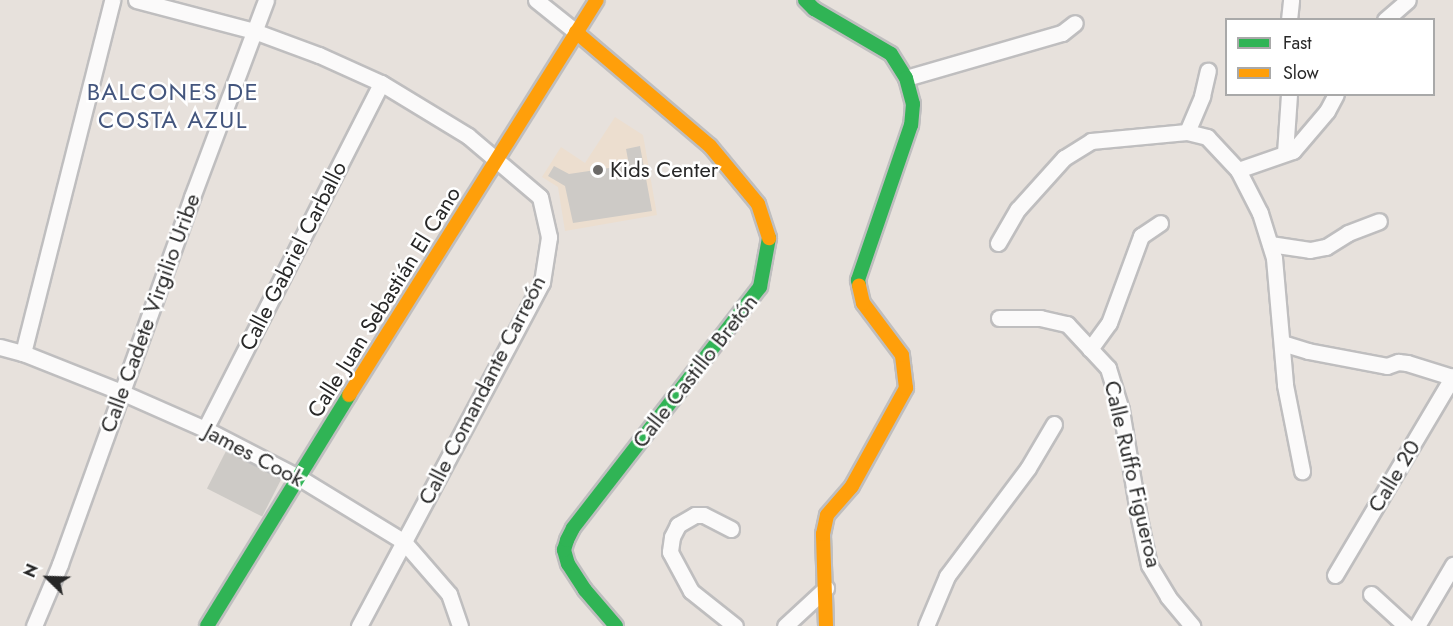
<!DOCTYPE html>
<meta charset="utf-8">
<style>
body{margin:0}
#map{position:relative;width:1453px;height:626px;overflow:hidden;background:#e7e1dc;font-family:Jost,sans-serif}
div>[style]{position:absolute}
.education>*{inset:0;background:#ecdecf}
.building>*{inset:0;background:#cdcac6;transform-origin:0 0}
.roads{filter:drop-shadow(2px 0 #bfbebf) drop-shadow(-2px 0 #bfbebf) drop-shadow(0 2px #bfbebf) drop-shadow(0 -2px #bfbebf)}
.street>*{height:15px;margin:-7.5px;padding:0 7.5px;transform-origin:7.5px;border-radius:7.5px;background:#fbfafa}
.fast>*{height:14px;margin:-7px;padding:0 7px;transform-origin:7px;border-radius:7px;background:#30b455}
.slow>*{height:14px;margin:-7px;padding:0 7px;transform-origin:7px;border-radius:7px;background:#ff9f0a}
.dots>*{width:16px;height:16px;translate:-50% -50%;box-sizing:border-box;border:3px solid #fff;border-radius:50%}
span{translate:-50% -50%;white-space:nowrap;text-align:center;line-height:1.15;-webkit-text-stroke:5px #fff;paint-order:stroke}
.poi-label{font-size:22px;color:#282828}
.left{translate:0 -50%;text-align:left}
.street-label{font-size:22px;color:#282828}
.neighbourhood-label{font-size:24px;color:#43557d;letter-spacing:1.5px}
.legend{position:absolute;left:1225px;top:18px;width:210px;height:78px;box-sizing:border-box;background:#fff;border:2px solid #a9a9a9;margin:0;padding:8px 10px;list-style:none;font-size:18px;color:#282828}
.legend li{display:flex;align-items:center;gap:12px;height:30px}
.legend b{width:30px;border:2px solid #a9a9a9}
.north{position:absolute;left:18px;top:548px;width:60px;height:60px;-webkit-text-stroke:4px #fff;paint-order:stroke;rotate:293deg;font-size:16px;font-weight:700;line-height:24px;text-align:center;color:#282828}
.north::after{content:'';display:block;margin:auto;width:21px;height:27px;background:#282828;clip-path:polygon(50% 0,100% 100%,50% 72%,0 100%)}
</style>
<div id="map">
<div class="education">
<div style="clip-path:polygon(615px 117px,643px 135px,657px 215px,565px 231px,558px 187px,542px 177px,561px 147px,585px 163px)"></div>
</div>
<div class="building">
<div style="clip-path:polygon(640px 146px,652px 211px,573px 223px,565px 186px,548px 176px,554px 166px,569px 174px,629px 165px,626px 149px)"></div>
<div style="left:226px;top:451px;width:62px;height:42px;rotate:27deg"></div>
</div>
<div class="roads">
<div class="street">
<div style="left:136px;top:0;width:122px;rotate:14.7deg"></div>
<div style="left:254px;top:31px;width:69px;rotate:20.3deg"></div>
<div style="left:319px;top:55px;width:68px;rotate:24.3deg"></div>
<div style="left:381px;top:83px;width:102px;rotate:31.3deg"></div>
<div style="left:468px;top:136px;width:94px;rotate:40.3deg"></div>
<div style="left:540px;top:197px;width:41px;rotate:77.3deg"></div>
<div style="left:549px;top:237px;width:46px;rotate:98.8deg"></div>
<div style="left:542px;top:282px;width:390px;rotate:118deg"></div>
<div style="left:536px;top:0;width:51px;rotate:38.7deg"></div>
<div style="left:1289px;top:20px;width:20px;rotate:-84deg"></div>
<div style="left:1385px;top:20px;width:30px;rotate:-41deg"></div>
<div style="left:906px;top:78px;width:162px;rotate:-16.1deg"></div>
<div style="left:1062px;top:33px;width:16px;rotate:-38deg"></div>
<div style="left:1187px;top:132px;width:39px;rotate:-67deg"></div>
<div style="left:1202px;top:96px;width:26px;rotate:-77deg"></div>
<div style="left:1285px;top:153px;width:59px;rotate:-86.1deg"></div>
<div style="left:1238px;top:170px;width:58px;rotate:-19.1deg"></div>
<div style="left:1293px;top:151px;width:52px;rotate:-49.6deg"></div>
<div style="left:1327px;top:111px;width:19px;rotate:-62deg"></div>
<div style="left:998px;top:243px;width:39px;rotate:-60deg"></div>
<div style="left:1018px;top:209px;width:69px;rotate:-48deg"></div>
<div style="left:1064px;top:158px;width:32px;rotate:-32deg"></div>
<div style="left:1091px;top:141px;width:96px;rotate:-5.4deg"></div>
<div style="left:1187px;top:132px;width:21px;rotate:14deg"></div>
<div style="left:1207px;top:137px;width:45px;rotate:46.8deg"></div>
<div style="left:1238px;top:170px;width:48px;rotate:62.9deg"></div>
<div style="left:1260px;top:213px;width:47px;rotate:72.7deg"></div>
<div style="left:1274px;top:258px;width:127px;rotate:85deg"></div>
<div style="left:1285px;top:385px;width:88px;rotate:78.8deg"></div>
<div style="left:1270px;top:244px;width:40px;rotate:8.5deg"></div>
<div style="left:1310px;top:250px;width:16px;rotate:-11deg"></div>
<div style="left:1326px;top:247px;width:26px;rotate:-32deg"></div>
<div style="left:1348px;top:233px;width:33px;rotate:-21deg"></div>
<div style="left:999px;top:318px;width:41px"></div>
<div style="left:1040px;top:318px;width:28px;rotate:13deg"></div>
<div style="left:1067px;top:324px;width:60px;rotate:47deg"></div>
<div style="left:1108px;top:368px;width:44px;rotate:72.8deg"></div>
<div style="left:1121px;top:410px;width:109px;rotate:80.5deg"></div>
<div style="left:1139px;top:518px;width:48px;rotate:78deg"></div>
<div style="left:1149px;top:565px;width:37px;rotate:59deg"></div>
<div style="left:1168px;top:597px;width:38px;rotate:50deg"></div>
<div style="left:1282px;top:343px;width:27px;rotate:17deg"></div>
<div style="left:1308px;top:351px;width:80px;rotate:10.8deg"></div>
<div style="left:1387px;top:366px;width:12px;rotate:-20deg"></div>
<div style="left:1398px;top:362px;width:9px;rotate:6deg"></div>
<div style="left:1407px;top:363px;width:47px;rotate:17.3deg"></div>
<div style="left:0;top:347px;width:24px;rotate:15deg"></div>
<div style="left:23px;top:353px;width:105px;rotate:21.7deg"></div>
<div style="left:121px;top:392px;width:92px;rotate:23.8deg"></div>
<div style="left:205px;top:429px;width:105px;rotate:27.3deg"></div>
<div style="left:298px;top:477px;width:123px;rotate:31.4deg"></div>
<div style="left:403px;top:541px;width:70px;rotate:49deg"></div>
<div style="left:449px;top:594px;width:34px;rotate:71deg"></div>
<div style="left:1090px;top:349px;width:32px;rotate:-54deg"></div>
<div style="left:1109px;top:323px;width:93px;rotate:-69.8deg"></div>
<div style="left:1141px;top:236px;width:23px;rotate:-34deg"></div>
<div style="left:23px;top:353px;width:364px;rotate:-75.8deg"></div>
<div style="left:205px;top:429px;width:388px;rotate:-63deg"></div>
<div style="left:731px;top:529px;width:31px;rotate:-153deg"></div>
<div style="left:703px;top:515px;width:8px;rotate:180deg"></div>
<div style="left:695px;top:515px;width:20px;rotate:150deg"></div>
<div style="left:678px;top:525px;width:13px;rotate:117deg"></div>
<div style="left:672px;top:537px;width:15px;rotate:98deg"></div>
<div style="left:670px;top:552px;width:44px;rotate:61.7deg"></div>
<div style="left:691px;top:591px;width:56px;rotate:38.5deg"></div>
<div style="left:1335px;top:575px;width:231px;rotate:-59.3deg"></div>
<div style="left:1371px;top:594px;width:47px;rotate:42.4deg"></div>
<div style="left:34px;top:626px;width:67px;rotate:-67.2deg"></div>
<div style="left:60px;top:564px;width:390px;rotate:-70.2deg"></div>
<div style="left:192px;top:197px;width:210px;rotate:-69.4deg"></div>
<div style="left:785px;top:626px;width:56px;rotate:-42.8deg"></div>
<div style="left:926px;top:626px;width:54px;rotate:-67.2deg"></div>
<div style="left:947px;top:576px;width:135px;rotate:-53.1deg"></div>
<div style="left:1028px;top:468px;width:51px;rotate:-59.4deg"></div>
<div style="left:1417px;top:626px;width:71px;rotate:-59.5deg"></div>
</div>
<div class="fast">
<div style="left:805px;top:0;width:13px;rotate:45deg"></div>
<div style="left:814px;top:9px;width:89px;rotate:30.3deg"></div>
<div style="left:891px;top:54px;width:28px;rotate:58deg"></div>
<div style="left:906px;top:78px;width:27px;rotate:75deg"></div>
<div style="left:913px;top:104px;width:21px;rotate:95deg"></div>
<div style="left:911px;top:125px;width:164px;rotate:108.9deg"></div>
<div style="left:858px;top:280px;width:5px;rotate:79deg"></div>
<div style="left:207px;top:626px;width:271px;rotate:-58.4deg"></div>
<div style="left:616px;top:626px;width:48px;rotate:-130.7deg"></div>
<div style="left:585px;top:590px;width:31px;rotate:-123deg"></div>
<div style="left:568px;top:564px;width:15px;rotate:-106deg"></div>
<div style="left:564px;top:550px;width:10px;rotate:-73deg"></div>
<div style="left:567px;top:540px;width:13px;rotate:-63deg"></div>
<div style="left:573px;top:528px;width:305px;rotate:-52.2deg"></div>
<div style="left:760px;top:287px;width:50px;rotate:-79.6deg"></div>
</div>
<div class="slow">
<div style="left:576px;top:32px;width:176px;rotate:40.4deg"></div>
<div style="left:710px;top:146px;width:75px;rotate:50.4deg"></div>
<div style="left:758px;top:204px;width:36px;rotate:72deg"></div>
<div style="left:349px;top:395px;width:466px;rotate:-57.9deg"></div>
<div style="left:826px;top:626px;width:92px;rotate:-91.9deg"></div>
<div style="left:823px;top:534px;width:19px;rotate:-78deg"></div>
<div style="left:827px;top:515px;width:38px;rotate:-49deg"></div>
<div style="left:852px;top:486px;width:112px;rotate:-61.1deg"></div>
<div style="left:906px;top:388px;width:33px;rotate:-97deg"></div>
<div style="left:902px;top:355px;width:65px;rotate:-126.9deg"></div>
<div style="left:863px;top:303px;width:18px;rotate:-103deg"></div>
</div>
</div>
<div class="dots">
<div style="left:598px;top:170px;background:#6b6967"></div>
</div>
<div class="poi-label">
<span class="left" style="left:610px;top:170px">Kids Center</span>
</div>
<div class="street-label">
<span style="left:293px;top:256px;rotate:-63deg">Calle Gabriel Carballo</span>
<span style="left:384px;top:302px;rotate:-58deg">Calle Juan Sebastián El Cano</span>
<span style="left:150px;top:313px;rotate:-70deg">Calle Cadete Virgilio Uribe</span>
<span style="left:695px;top:371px;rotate:-52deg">Calle Castillo Bretón</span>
<span style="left:482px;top:390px;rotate:-63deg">Calle Comandante Carreón</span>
<span style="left:254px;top:455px;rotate:28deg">James Cook</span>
<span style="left:1133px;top:474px;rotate:77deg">Calle Ruffo Figueroa</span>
<span style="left:1394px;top:476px;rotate:-59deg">Calle 20</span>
</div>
<div class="neighbourhood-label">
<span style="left:173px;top:106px">BALCONES DE<br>COSTA AZUL</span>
</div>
<ul class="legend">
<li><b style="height:8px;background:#30b455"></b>Fast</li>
<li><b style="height:8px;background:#ff9f0a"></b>Slow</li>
</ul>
<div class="north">N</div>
</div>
